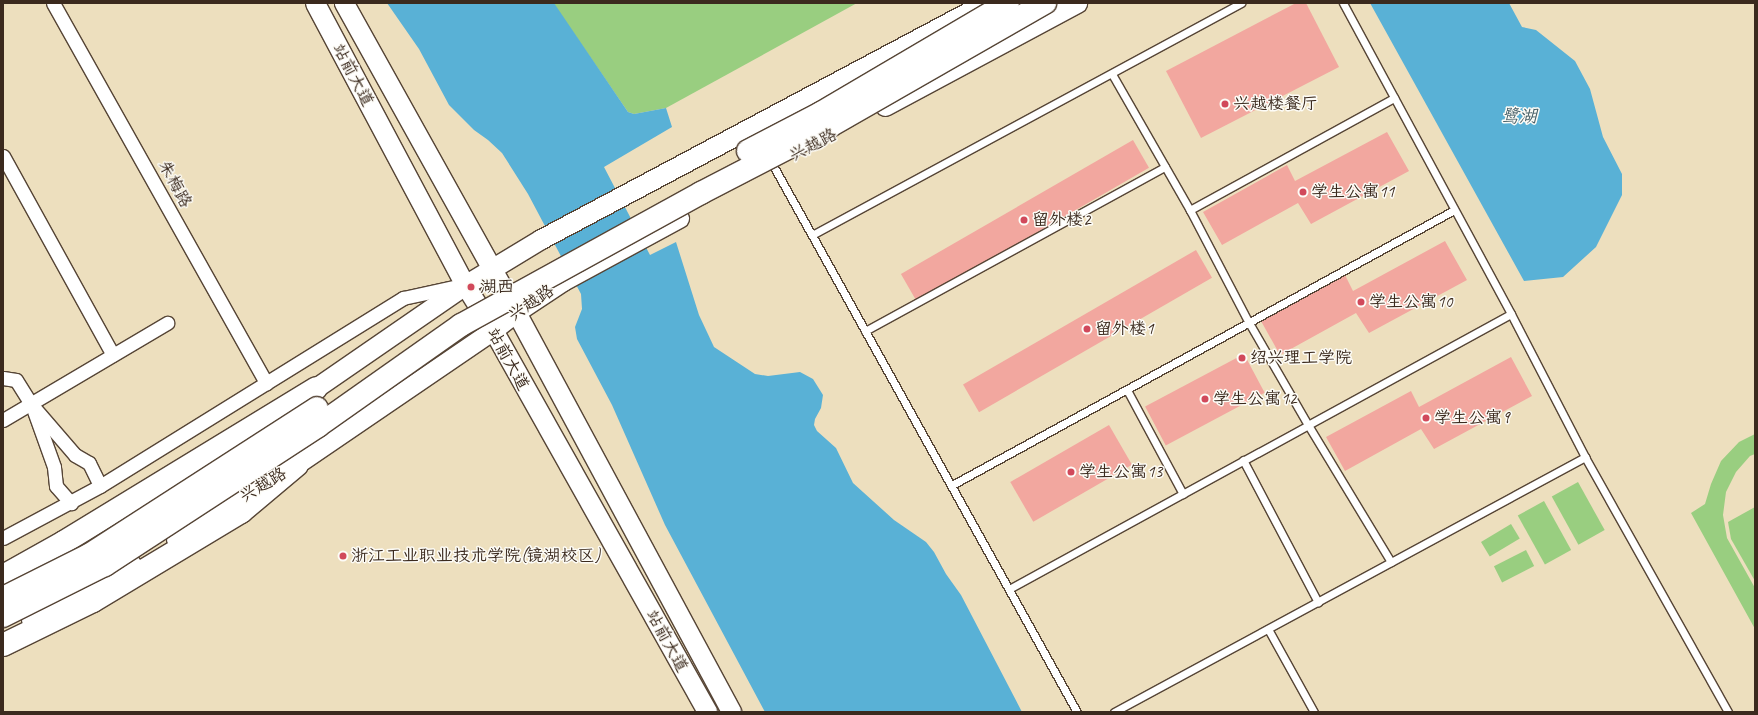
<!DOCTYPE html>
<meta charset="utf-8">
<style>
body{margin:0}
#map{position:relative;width:1758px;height:715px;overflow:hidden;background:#eddfbe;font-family:Caveat,"LXGW WenKai TC",sans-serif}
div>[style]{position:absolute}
.green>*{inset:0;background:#99ce80;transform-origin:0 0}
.water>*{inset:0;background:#59b1d6}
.building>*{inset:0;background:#f2a79f;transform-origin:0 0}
.roads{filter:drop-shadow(1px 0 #564536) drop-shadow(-1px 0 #564536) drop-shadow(0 1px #564536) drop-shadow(0 -1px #564536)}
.lane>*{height:7px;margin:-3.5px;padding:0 3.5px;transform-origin:3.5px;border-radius:3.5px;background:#fff}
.street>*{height:13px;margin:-6.5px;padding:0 6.5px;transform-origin:6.5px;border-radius:6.5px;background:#fff}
.secondary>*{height:19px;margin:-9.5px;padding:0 9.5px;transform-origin:9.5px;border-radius:9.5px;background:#fff}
.highway>*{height:22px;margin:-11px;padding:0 11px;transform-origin:11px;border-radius:11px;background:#fff}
.bridges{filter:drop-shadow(1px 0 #564536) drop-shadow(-1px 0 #564536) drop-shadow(0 1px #564536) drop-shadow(0 -1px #564536)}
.highway-bridge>*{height:22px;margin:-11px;padding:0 11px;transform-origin:11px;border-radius:11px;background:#fff}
.dots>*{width:11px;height:11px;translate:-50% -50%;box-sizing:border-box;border:2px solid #fdfcf7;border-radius:50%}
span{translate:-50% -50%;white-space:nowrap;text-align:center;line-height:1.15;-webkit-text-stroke:3px #fdfcf7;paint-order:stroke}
.street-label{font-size:17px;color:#3b2a1e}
.poi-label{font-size:17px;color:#3b2a1e}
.left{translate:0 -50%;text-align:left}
.water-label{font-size:18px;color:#476068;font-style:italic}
.frame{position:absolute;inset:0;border:4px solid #3b2a1e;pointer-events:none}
</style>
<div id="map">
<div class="green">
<div style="clip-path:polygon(553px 3px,857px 3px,666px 108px,634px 114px,628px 112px)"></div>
<div style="clip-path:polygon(1755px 434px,1755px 454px,1750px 456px,1736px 472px,1726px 492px,1723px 515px,1727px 538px,1755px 588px,1755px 629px,1691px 513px,1705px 504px,1711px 484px,1721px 461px,1739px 442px)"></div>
<div style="left:1578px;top:482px;width:55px;height:30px;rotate:61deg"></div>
<div style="left:1544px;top:501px;width:56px;height:30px;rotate:61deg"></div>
<div style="clip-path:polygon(1755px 507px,1755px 581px,1731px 539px,1728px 522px)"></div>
<div style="left:1511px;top:524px;width:17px;height:35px;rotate:59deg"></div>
<div style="left:1526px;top:550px;width:18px;height:36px;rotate:63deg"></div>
</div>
<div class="water">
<div style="clip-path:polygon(387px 3px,554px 3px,628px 112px,634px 114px,666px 108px,672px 127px,604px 167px,650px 255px,676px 242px,699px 315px,714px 347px,755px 374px,768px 376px,800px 372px,813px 379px,823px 395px,821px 408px,815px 419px,814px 425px,817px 431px,836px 448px,853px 483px,894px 520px,926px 542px,934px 552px,946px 574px,961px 595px,1022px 712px,765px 712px,665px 525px,612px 405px,577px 339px,575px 327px,582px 309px,581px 294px,528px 194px,502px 153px,488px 140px,474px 130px,449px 105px,419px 49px)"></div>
<div style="clip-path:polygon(1370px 3px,1509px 3px,1522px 27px,1536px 30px,1575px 61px,1590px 89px,1603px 137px,1622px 174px,1622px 195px,1596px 247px,1563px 277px,1524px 281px)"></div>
</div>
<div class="building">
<div style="clip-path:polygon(1296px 3px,1306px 3px,1339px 67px,1201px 138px,1166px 71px)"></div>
<div style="clip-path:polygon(1387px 132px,1409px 171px,1311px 224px,1298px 203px,1222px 245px,1203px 212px,1287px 165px,1295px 181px)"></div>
<div style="left:1133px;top:140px;width:32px;height:268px;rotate:60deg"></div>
<div style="clip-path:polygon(1445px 241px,1467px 280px,1369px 333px,1356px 313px,1280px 355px,1261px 321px,1345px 275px,1353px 291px)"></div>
<div style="left:1196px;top:250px;width:32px;height:269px;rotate:60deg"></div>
<div style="left:1244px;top:354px;width:44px;height:112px;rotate:62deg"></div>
<div style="clip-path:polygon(1511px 357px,1532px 396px,1434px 449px,1421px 429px,1345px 471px,1326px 437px,1411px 391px,1419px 407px)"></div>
<div style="left:1109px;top:425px;width:46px;height:114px;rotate:60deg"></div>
</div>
<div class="roads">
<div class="lane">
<div style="left:1343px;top:3px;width:353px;rotate:61.6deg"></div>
<div style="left:1511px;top:314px;width:161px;rotate:62.6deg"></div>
<div style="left:1585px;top:457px;width:292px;rotate:60.7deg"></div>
<div style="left:1112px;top:74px;width:157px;rotate:60.2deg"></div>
<div style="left:774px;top:167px;width:624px;rotate:60.93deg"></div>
<div style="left:812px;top:235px;width:488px;rotate:-28.4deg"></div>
<div style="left:865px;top:331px;width:342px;rotate:-28.7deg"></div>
<div style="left:1127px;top:390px;width:118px;rotate:61.7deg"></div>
<div style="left:1243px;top:460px;width:161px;rotate:62.2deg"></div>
<div style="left:952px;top:485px;width:572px;rotate:-28.71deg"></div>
<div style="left:1391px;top:562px;width:160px;rotate:-121.2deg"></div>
<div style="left:1308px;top:425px;width:231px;rotate:-28.7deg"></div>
<div style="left:1009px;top:589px;width:341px;rotate:-28.7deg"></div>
<div style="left:1308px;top:425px;width:118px;rotate:-120deg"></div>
<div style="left:1249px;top:323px;width:127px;rotate:-117.6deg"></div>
<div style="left:1190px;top:210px;width:233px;rotate:-28.8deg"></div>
<div style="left:1268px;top:629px;width:95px;rotate:61deg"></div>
<div style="left:1114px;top:712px;width:536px;rotate:-28.43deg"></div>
</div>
<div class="street">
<div style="left:53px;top:3px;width:436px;rotate:60.7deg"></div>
<div style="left:3px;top:156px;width:227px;rotate:61.1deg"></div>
<div style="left:3px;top:378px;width:13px;rotate:9deg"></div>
<div style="left:16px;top:380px;width:28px;rotate:58deg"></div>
<div style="left:31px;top:404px;width:67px;rotate:49.2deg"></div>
<div style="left:75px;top:455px;width:16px;rotate:30deg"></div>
<div style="left:89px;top:463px;width:25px;rotate:64deg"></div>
<div style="left:34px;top:411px;width:59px;rotate:70.3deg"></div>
<div style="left:54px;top:467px;width:19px;rotate:84deg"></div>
<div style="left:56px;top:486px;width:23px;rotate:49deg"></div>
<div style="left:3px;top:420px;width:191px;rotate:-30.6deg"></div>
<div style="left:3px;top:538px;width:110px;rotate:-28.2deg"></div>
<div style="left:100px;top:486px;width:357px;rotate:-31.8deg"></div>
<div style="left:403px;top:298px;width:56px;rotate:-12.3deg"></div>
</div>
<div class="secondary">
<div style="left:315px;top:3px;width:319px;rotate:62deg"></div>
<div style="left:465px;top:285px;width:53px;rotate:58.1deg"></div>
<div style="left:493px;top:330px;width:438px;rotate:60.7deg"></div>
<div style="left:344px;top:3px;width:354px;rotate:60.9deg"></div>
<div style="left:516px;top:312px;width:454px;rotate:61.7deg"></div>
<div style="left:885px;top:106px;width:218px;rotate:-28.2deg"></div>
<div style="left:304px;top:396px;width:196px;rotate:-34.6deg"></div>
<div style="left:465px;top:285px;width:89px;rotate:-31.2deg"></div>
<div style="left:541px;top:239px;width:503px;rotate:-27.99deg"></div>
<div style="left:285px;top:472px;width:252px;rotate:-34.3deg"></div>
<div style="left:493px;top:330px;width:29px;rotate:-38deg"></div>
<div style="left:516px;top:312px;width:56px;rotate:-33.4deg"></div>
<div style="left:563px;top:281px;width:132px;rotate:-28.5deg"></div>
<div style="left:176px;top:539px;width:97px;rotate:-31.6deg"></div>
<div style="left:31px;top:620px;width:115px;rotate:-28.6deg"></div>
</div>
<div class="highway">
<div style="left:3px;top:576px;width:70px;rotate:-29.1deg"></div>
<div style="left:64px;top:542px;width:295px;rotate:-31.4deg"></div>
<div style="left:3px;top:645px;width:100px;rotate:-26.1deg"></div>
<div style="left:93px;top:601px;width:173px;rotate:-31deg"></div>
<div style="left:241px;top:512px;width:73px;rotate:-40deg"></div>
</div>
</div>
<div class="bridges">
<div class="highway-bridge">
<div style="left:748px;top:151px;width:82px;rotate:-27.5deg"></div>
<div style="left:821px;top:113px;width:217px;rotate:-30.5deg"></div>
<div style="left:3px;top:598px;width:96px;rotate:-26.6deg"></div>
<div style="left:89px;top:555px;width:271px;rotate:-32.8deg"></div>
<div style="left:3px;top:616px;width:114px;rotate:-26.6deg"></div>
<div style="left:105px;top:565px;width:254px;rotate:-33.1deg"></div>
<div style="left:318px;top:426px;width:175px;rotate:-35.2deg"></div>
<div style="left:461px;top:325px;width:274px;rotate:-28.8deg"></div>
<div style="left:701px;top:193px;width:145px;rotate:-27.4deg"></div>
<div style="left:830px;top:126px;width:248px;rotate:-29.8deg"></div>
</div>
</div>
<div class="dots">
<div style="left:1225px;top:104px;background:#d1495b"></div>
<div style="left:1303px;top:192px;background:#d1495b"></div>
<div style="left:1024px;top:220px;background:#d1495b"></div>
<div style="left:471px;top:287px;background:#d1495b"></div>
<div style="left:1361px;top:302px;background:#d1495b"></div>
<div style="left:1087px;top:329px;background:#d1495b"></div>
<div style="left:1242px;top:358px;background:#d1495b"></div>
<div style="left:1205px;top:399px;background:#d1495b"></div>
<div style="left:1426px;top:418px;background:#d1495b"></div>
<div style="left:1071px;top:472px;background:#d1495b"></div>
<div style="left:343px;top:556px;background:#d1495b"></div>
</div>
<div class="street-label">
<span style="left:353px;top:75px;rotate:62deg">站前大道</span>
<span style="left:813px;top:145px;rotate:-28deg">兴越路</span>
<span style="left:175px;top:184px;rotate:61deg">朱梅路</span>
<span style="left:531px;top:303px;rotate:-34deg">兴越路</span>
<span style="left:508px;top:359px;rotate:61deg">站前大道</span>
<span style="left:263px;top:485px;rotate:-31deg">兴越路</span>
<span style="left:667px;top:641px;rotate:61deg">站前大道</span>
</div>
<div class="poi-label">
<span class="left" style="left:1233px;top:104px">兴越楼餐厅</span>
<span class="left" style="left:1311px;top:192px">学生公寓11</span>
<span class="left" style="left:1032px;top:220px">留外楼2</span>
<span class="left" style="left:480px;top:287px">湖西</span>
<span class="left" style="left:1369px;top:302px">学生公寓10</span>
<span class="left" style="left:1095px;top:329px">留外楼1</span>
<span class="left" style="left:1250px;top:358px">绍兴理工学院</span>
<span class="left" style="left:1213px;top:399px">学生公寓12</span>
<span class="left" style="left:1434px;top:418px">学生公寓9</span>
<span class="left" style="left:1079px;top:472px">学生公寓13</span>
<span class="left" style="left:351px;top:556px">浙江工业职业技术学院(镜湖校区)</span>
</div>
<div class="water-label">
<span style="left:1519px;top:116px">鹭湖</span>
</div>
<div class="frame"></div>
</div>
